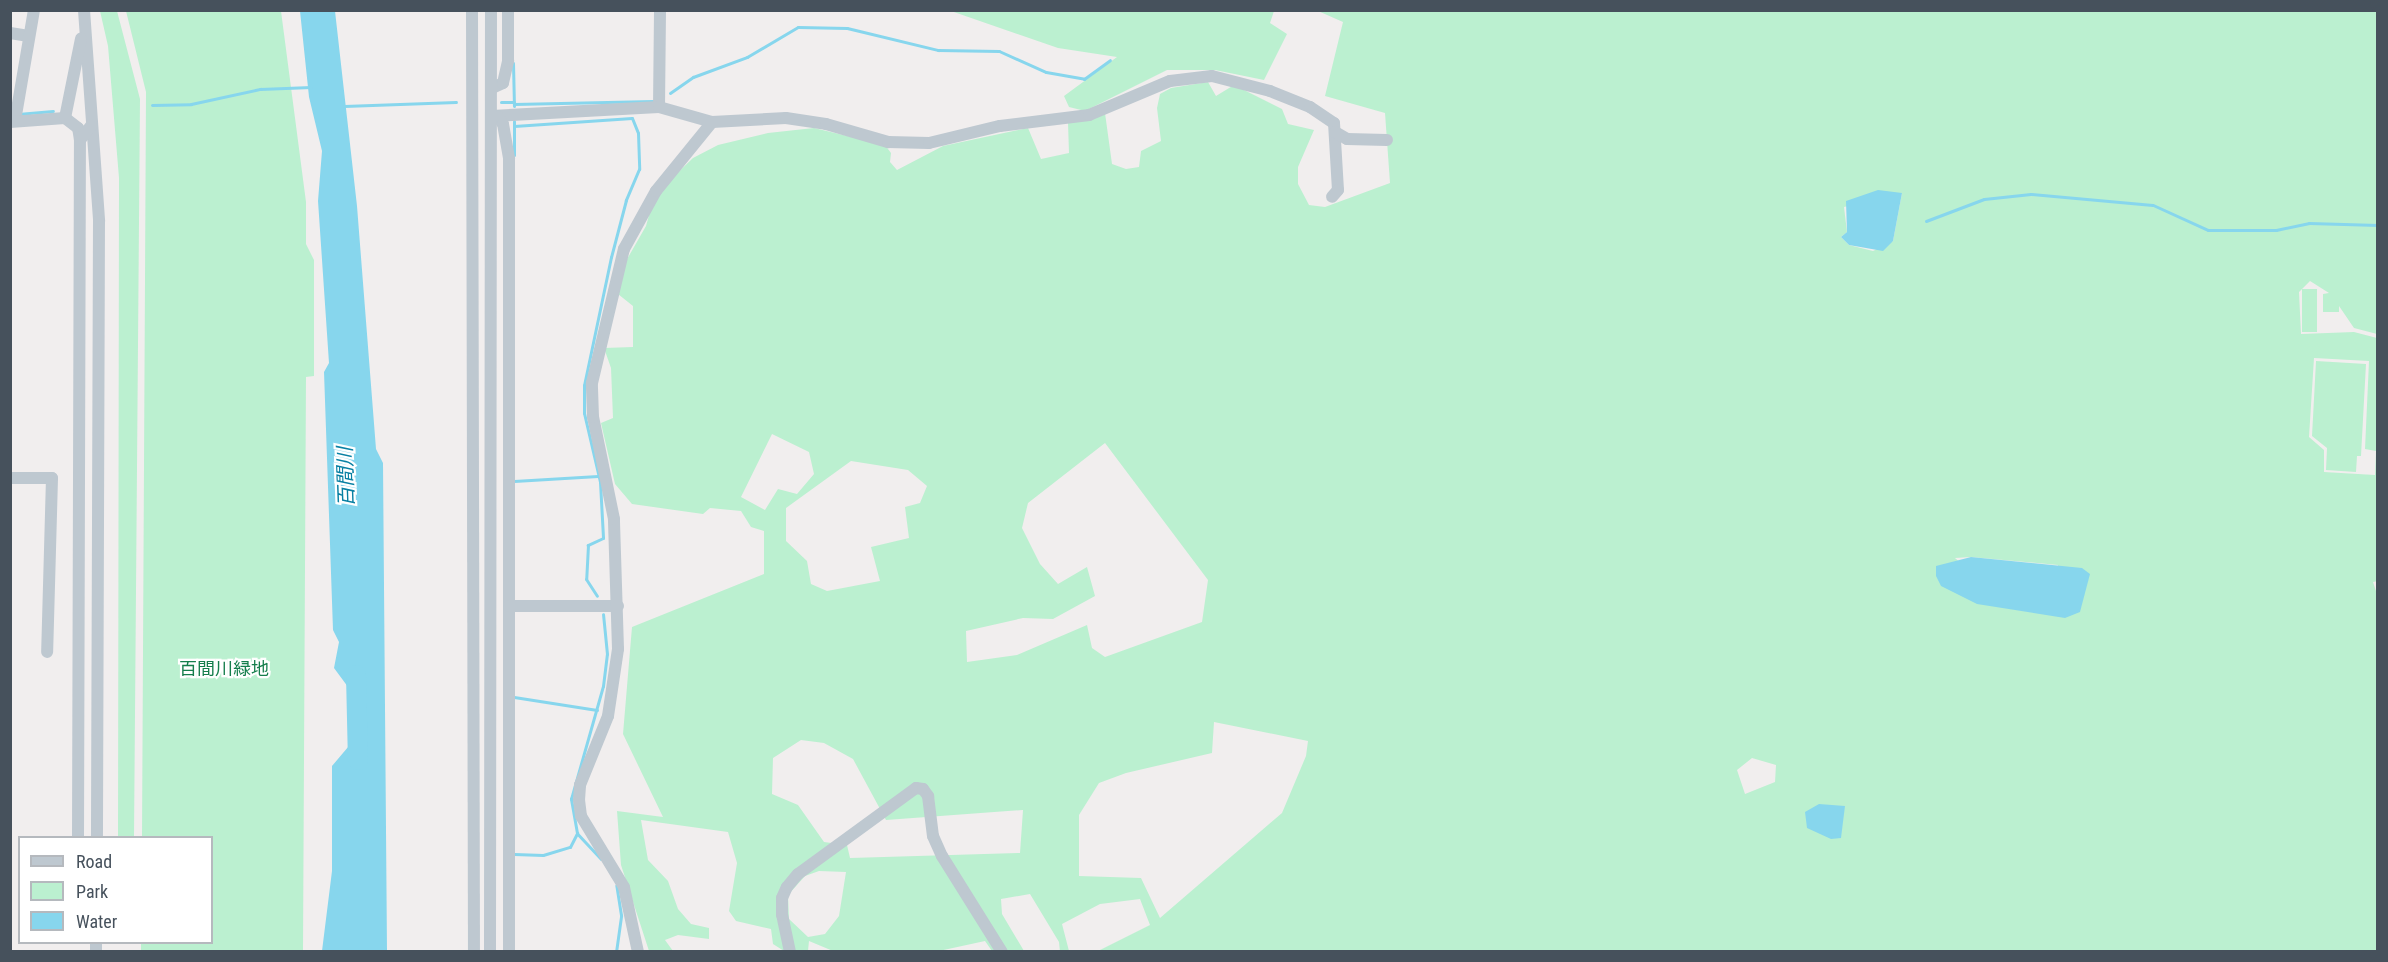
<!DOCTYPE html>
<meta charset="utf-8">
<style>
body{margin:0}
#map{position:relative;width:2388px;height:962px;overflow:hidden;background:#f1eeee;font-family:"Roboto Condensed","Noto Sans JP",sans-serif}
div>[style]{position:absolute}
.green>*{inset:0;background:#bbf0d0;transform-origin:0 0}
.water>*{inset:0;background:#87d6ed}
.stream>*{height:3px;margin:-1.5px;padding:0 1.5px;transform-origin:1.5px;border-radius:1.5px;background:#87d6ed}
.river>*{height:20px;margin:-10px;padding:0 10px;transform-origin:10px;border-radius:10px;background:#87d6ed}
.minor>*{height:12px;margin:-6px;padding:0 6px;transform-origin:6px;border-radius:6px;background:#bec8d0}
span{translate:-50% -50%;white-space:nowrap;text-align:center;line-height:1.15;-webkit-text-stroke:4.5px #fff;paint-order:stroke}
.park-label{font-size:18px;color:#157e4c}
.water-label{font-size:20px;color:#0980a3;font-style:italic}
.frame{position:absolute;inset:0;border:12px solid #46515c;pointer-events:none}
.legend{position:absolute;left:18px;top:836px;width:195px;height:108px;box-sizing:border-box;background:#fff;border:2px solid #b5b9be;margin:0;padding:8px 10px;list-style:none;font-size:18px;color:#46515c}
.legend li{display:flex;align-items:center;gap:12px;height:30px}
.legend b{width:30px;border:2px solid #b5b9be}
</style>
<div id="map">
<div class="green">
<div style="clip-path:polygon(100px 11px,117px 11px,140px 99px,134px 838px,118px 837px,119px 178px,108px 46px)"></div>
<div style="clip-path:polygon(126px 11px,281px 11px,306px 202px,306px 244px,314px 260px,314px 376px,306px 377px,303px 951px,141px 951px,141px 943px,212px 942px,212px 838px,142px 837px,146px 92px)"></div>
<div style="clip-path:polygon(951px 11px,1274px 11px,1270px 23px,1287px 34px,1264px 80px,1215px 70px,1167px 70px,1085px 111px,1069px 107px,1064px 96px,1117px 57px,1058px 48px)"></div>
<div style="clip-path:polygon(evenodd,1318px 11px,2377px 11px,2377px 334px,2354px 328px,2339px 306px,2339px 312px,2323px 312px,2323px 294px,2329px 293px,2310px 281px,2299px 292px,2301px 334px,2354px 332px,2377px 338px,2378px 581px,2373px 582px,2378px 597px,2377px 951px,1098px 951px,1150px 925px,1140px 899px,1100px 904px,1062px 924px,1069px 951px,1060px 952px,1059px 942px,1030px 894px,1001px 899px,1002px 914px,1024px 951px,992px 951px,985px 941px,939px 951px,833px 951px,809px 941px,808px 951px,784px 951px,773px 944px,771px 929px,736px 921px,729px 911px,737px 863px,728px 832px,641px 820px,648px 860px,668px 881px,678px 909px,691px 924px,709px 928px,709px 939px,678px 935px,665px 940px,673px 951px,649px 951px,621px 865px,617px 811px,663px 817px,623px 734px,632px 627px,764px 574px,764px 531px,751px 527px,741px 511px,710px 508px,703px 514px,632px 504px,615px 484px,601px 423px,613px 418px,611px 368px,604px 348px,633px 347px,633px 306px,618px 294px,626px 261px,646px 226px,651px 208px,668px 182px,693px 158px,718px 145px,768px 133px,814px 128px,885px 145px,891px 153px,890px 162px,897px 170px,943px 146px,1028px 128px,1041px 159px,1069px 153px,1068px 123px,1105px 113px,1112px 164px,1126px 169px,1139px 167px,1141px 151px,1161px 141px,1157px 108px,1160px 94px,1171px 88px,1208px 82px,1216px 96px,1234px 85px,1282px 109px,1288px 124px,1314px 130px,1298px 167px,1298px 184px,1309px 205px,1325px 207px,1390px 183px,1385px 113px,1325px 96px,1343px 22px,1318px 11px,1902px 193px,1893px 241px,1873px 251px,1849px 245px,1841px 237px,1847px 232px,1844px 207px,1902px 193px,1318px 11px,2314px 358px,2369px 361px,2365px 449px,2376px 451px,2375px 475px,2324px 472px,2324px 450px,2309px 437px,2314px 358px,1318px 11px,772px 434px,809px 452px,814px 474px,797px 494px,778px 489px,765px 510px,741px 497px,772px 434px,1318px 11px,1105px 443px,1208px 580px,1202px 622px,1105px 657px,1092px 648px,1087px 625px,1017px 655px,967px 662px,966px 631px,1023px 618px,1053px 619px,1095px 596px,1087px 567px,1058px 584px,1040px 564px,1022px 528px,1028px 503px,1105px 443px,1318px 11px,851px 461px,908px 470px,927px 486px,920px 503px,905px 507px,909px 538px,871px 547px,880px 581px,827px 591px,811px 584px,807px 561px,786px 541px,786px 508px,851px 461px,1318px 11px,1971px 557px,2058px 565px,2047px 614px,2013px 609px,1955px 558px,1971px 557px,1318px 11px,1214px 722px,1308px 741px,1306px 756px,1282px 813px,1160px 918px,1141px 878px,1079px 876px,1079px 815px,1099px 783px,1126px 773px,1212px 753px,1214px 722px,1318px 11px,801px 740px,824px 743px,853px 759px,886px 820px,1023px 810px,1020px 853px,850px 858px,847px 845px,824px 842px,798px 805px,772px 794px,773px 758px,801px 740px,1318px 11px,1752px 758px,1776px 765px,1775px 782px,1745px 794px,1737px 770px,1752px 758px,1318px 11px,819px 871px,846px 872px,839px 916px,825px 934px,808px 937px,789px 919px,788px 895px,805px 876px,819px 871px)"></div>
<div style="left:2302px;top:289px;width:15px;height:43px"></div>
<div style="clip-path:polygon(2316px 361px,2366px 364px,2361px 456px,2357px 456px,2356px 472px,2326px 470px,2327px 448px,2312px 436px)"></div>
</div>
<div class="water">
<div style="clip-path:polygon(300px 11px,335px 11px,357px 206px,376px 449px,383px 463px,387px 951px,322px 951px,332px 871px,332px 766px,365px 727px,365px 710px,334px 668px,339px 642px,333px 630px,324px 372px,329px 363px,318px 201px,322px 151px,309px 97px)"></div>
<div style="clip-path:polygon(1878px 190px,1902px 193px,1893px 241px,1883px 251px,1849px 245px,1841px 237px,1847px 232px,1846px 201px)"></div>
<div style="clip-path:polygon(1971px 557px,2082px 568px,2090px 574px,2080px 612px,2065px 618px,1977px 604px,1941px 586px,1936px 576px,1936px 566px)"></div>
<div style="clip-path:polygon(1819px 804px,1845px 806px,1841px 838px,1831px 839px,1807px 828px,1805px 812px)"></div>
</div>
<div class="stream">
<div style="left:513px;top:63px;width:43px;rotate:88.7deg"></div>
<div style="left:670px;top:93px;width:28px;rotate:-35deg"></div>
<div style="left:693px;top:77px;width:58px;rotate:-20.3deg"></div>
<div style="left:747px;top:57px;width:59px;rotate:-30.5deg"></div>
<div style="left:798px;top:27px;width:49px;rotate:1.2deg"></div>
<div style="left:847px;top:28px;width:94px;rotate:13.6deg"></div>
<div style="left:938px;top:50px;width:61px;rotate:0.9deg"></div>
<div style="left:999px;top:51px;width:51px;rotate:24.1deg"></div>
<div style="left:1046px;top:72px;width:39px;rotate:10deg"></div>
<div style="left:1084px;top:79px;width:32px;rotate:-36deg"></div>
<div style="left:501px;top:102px;width:13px"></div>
<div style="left:514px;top:104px;width:140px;rotate:-1.2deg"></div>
<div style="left:152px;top:105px;width:39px;rotate:-1deg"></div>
<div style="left:191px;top:104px;width:71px;rotate:-12.3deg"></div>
<div style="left:260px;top:89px;width:51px;rotate:-2.2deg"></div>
<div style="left:344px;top:106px;width:112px;rotate:-2deg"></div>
<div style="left:18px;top:114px;width:35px;rotate:-5deg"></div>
<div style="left:514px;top:126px;width:118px;rotate:-3.9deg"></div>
<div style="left:632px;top:118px;width:16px;rotate:68deg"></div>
<div style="left:638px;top:133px;width:36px;rotate:88deg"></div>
<div style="left:639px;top:169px;width:34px;rotate:113deg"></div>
<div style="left:626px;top:200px;width:59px;rotate:104.7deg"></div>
<div style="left:611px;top:257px;width:131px;rotate:101.9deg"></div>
<div style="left:584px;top:385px;width:28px;rotate:90deg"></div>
<div style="left:584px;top:413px;width:71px;rotate:76.9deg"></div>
<div style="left:600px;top:482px;width:56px;rotate:86.9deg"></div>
<div style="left:603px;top:538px;width:17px;rotate:155deg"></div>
<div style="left:588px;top:545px;width:34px;rotate:93deg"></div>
<div style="left:586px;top:579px;width:20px;rotate:57deg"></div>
<div style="left:514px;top:155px;width:34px;rotate:-90deg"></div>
<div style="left:1926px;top:221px;width:62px;rotate:-20.8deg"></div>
<div style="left:1984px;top:199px;width:47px;rotate:-6.1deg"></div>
<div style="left:2031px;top:194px;width:122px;rotate:5.2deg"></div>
<div style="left:2153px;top:205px;width:60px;rotate:24.4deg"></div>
<div style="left:2208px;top:230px;width:68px"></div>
<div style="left:2276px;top:230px;width:34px;rotate:-12deg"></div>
<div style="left:2309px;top:223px;width:69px;rotate:1.7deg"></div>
<div style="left:514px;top:481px;width:84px;rotate:-3.4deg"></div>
<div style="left:514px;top:697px;width:84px;rotate:8.9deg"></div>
<div style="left:514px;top:854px;width:29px;rotate:2deg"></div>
<div style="left:543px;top:855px;width:28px;rotate:-17deg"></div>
<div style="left:570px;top:847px;width:16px;rotate:-63deg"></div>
<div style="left:601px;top:859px;width:35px;rotate:-133deg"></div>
<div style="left:577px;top:833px;width:35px;rotate:-100deg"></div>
<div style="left:571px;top:799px;width:117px;rotate:-74.2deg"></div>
<div style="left:603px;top:686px;width:32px;rotate:-83deg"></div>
<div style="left:607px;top:654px;width:40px;rotate:-95.7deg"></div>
<div style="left:616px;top:952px;width:37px;rotate:-82deg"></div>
<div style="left:621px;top:915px;width:30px;rotate:-99deg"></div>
</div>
<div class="river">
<div style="left:356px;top:675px;width:85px;rotate:88.7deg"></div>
</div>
<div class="minor">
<div style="left:84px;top:10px;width:212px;rotate:85.9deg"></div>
<div style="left:99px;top:221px;width:617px;rotate:90.19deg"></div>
<div style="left:472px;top:10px;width:942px;rotate:89.88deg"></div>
<div style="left:10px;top:33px;width:19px;rotate:9deg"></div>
<div style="left:492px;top:88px;width:12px;rotate:-24deg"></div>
<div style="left:503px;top:83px;width:23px;rotate:-77deg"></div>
<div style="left:508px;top:61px;width:51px;rotate:-90deg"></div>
<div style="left:659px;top:107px;width:97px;rotate:-89.4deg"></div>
<div style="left:492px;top:116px;width:167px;rotate:-3.1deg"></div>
<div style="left:659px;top:107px;width:55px;rotate:15.8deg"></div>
<div style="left:712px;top:122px;width:74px;rotate:-3.1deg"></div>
<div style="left:786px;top:118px;width:40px;rotate:8.5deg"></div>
<div style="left:826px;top:124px;width:65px;rotate:16.2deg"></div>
<div style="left:888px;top:142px;width:41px;rotate:1.4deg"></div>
<div style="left:929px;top:143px;width:73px;rotate:-13.5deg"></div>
<div style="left:1000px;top:126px;width:90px;rotate:-7deg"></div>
<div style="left:1089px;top:115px;width:88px;rotate:-22.8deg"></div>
<div style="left:1170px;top:81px;width:42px;rotate:-6.8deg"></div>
<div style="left:1212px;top:76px;width:60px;rotate:14.5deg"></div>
<div style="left:1270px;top:91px;width:43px;rotate:21.8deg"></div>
<div style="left:1310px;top:107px;width:29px;rotate:34deg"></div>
<div style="left:1334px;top:123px;width:67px;rotate:86.6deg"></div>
<div style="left:1338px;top:190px;width:9px;rotate:131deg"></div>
<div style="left:497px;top:116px;width:10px;rotate:53deg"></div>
<div style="left:503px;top:124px;width:35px;rotate:80deg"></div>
<div style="left:509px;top:158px;width:794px;rotate:90deg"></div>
<div style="left:15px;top:121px;width:113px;rotate:-80.3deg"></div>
<div style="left:10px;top:122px;width:55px;rotate:-4.2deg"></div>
<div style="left:1335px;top:132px;width:14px;rotate:30deg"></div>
<div style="left:1347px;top:139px;width:40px;rotate:1.4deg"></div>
<div style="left:80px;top:140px;width:12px;rotate:-99deg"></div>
<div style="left:78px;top:128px;width:16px;rotate:-142deg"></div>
<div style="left:65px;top:118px;width:81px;rotate:-78.6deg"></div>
<div style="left:10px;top:478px;width:42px"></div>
<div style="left:52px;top:478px;width:174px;rotate:91.6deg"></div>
<div style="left:509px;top:606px;width:109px"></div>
<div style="left:78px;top:838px;width:698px;rotate:-89.84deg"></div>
<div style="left:80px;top:140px;width:18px;rotate:-52deg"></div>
<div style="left:96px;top:952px;width:10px;rotate:-90deg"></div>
<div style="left:490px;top:952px;width:942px;rotate:-89.94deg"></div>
<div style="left:638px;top:952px;width:66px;rotate:-102.2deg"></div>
<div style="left:624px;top:887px;width:83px;rotate:-121.2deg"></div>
<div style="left:581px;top:816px;width:16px;rotate:-97deg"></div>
<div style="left:579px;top:800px;width:15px;rotate:-86deg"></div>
<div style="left:580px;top:785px;width:74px;rotate:-67.9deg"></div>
<div style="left:608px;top:716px;width:68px;rotate:-81.5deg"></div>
<div style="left:618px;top:649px;width:130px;rotate:-91.8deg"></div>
<div style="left:614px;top:519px;width:104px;rotate:-101.6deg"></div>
<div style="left:593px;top:417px;width:34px;rotate:-92deg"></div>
<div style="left:592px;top:383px;width:138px;rotate:-76.6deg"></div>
<div style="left:624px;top:249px;width:66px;rotate:-61.1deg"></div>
<div style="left:656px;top:191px;width:89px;rotate:-50.9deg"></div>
<div style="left:790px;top:952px;width:38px;rotate:-102deg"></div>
<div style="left:782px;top:915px;width:17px;rotate:-90deg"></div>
<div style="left:782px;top:898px;width:12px;rotate:-66deg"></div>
<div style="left:787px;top:887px;width:17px;rotate:-50deg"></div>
<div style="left:798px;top:874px;width:146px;rotate:-36.1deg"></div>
<div style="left:916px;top:788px;width:7px;rotate:8deg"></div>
<div style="left:923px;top:789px;width:9px;rotate:54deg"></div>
<div style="left:928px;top:796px;width:40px;rotate:82.9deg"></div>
<div style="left:933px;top:836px;width:22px;rotate:66deg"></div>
<div style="left:942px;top:856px;width:113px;rotate:58deg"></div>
</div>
<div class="park-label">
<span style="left:224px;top:669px">百間川緑地</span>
</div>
<div class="water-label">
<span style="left:346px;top:477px;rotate:-92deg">百間川</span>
</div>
<div class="frame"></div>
<ul class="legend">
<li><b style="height:8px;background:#bec8d0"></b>Road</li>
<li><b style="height:16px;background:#bbf0d0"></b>Park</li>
<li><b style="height:16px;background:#87d6ed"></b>Water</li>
</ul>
</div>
